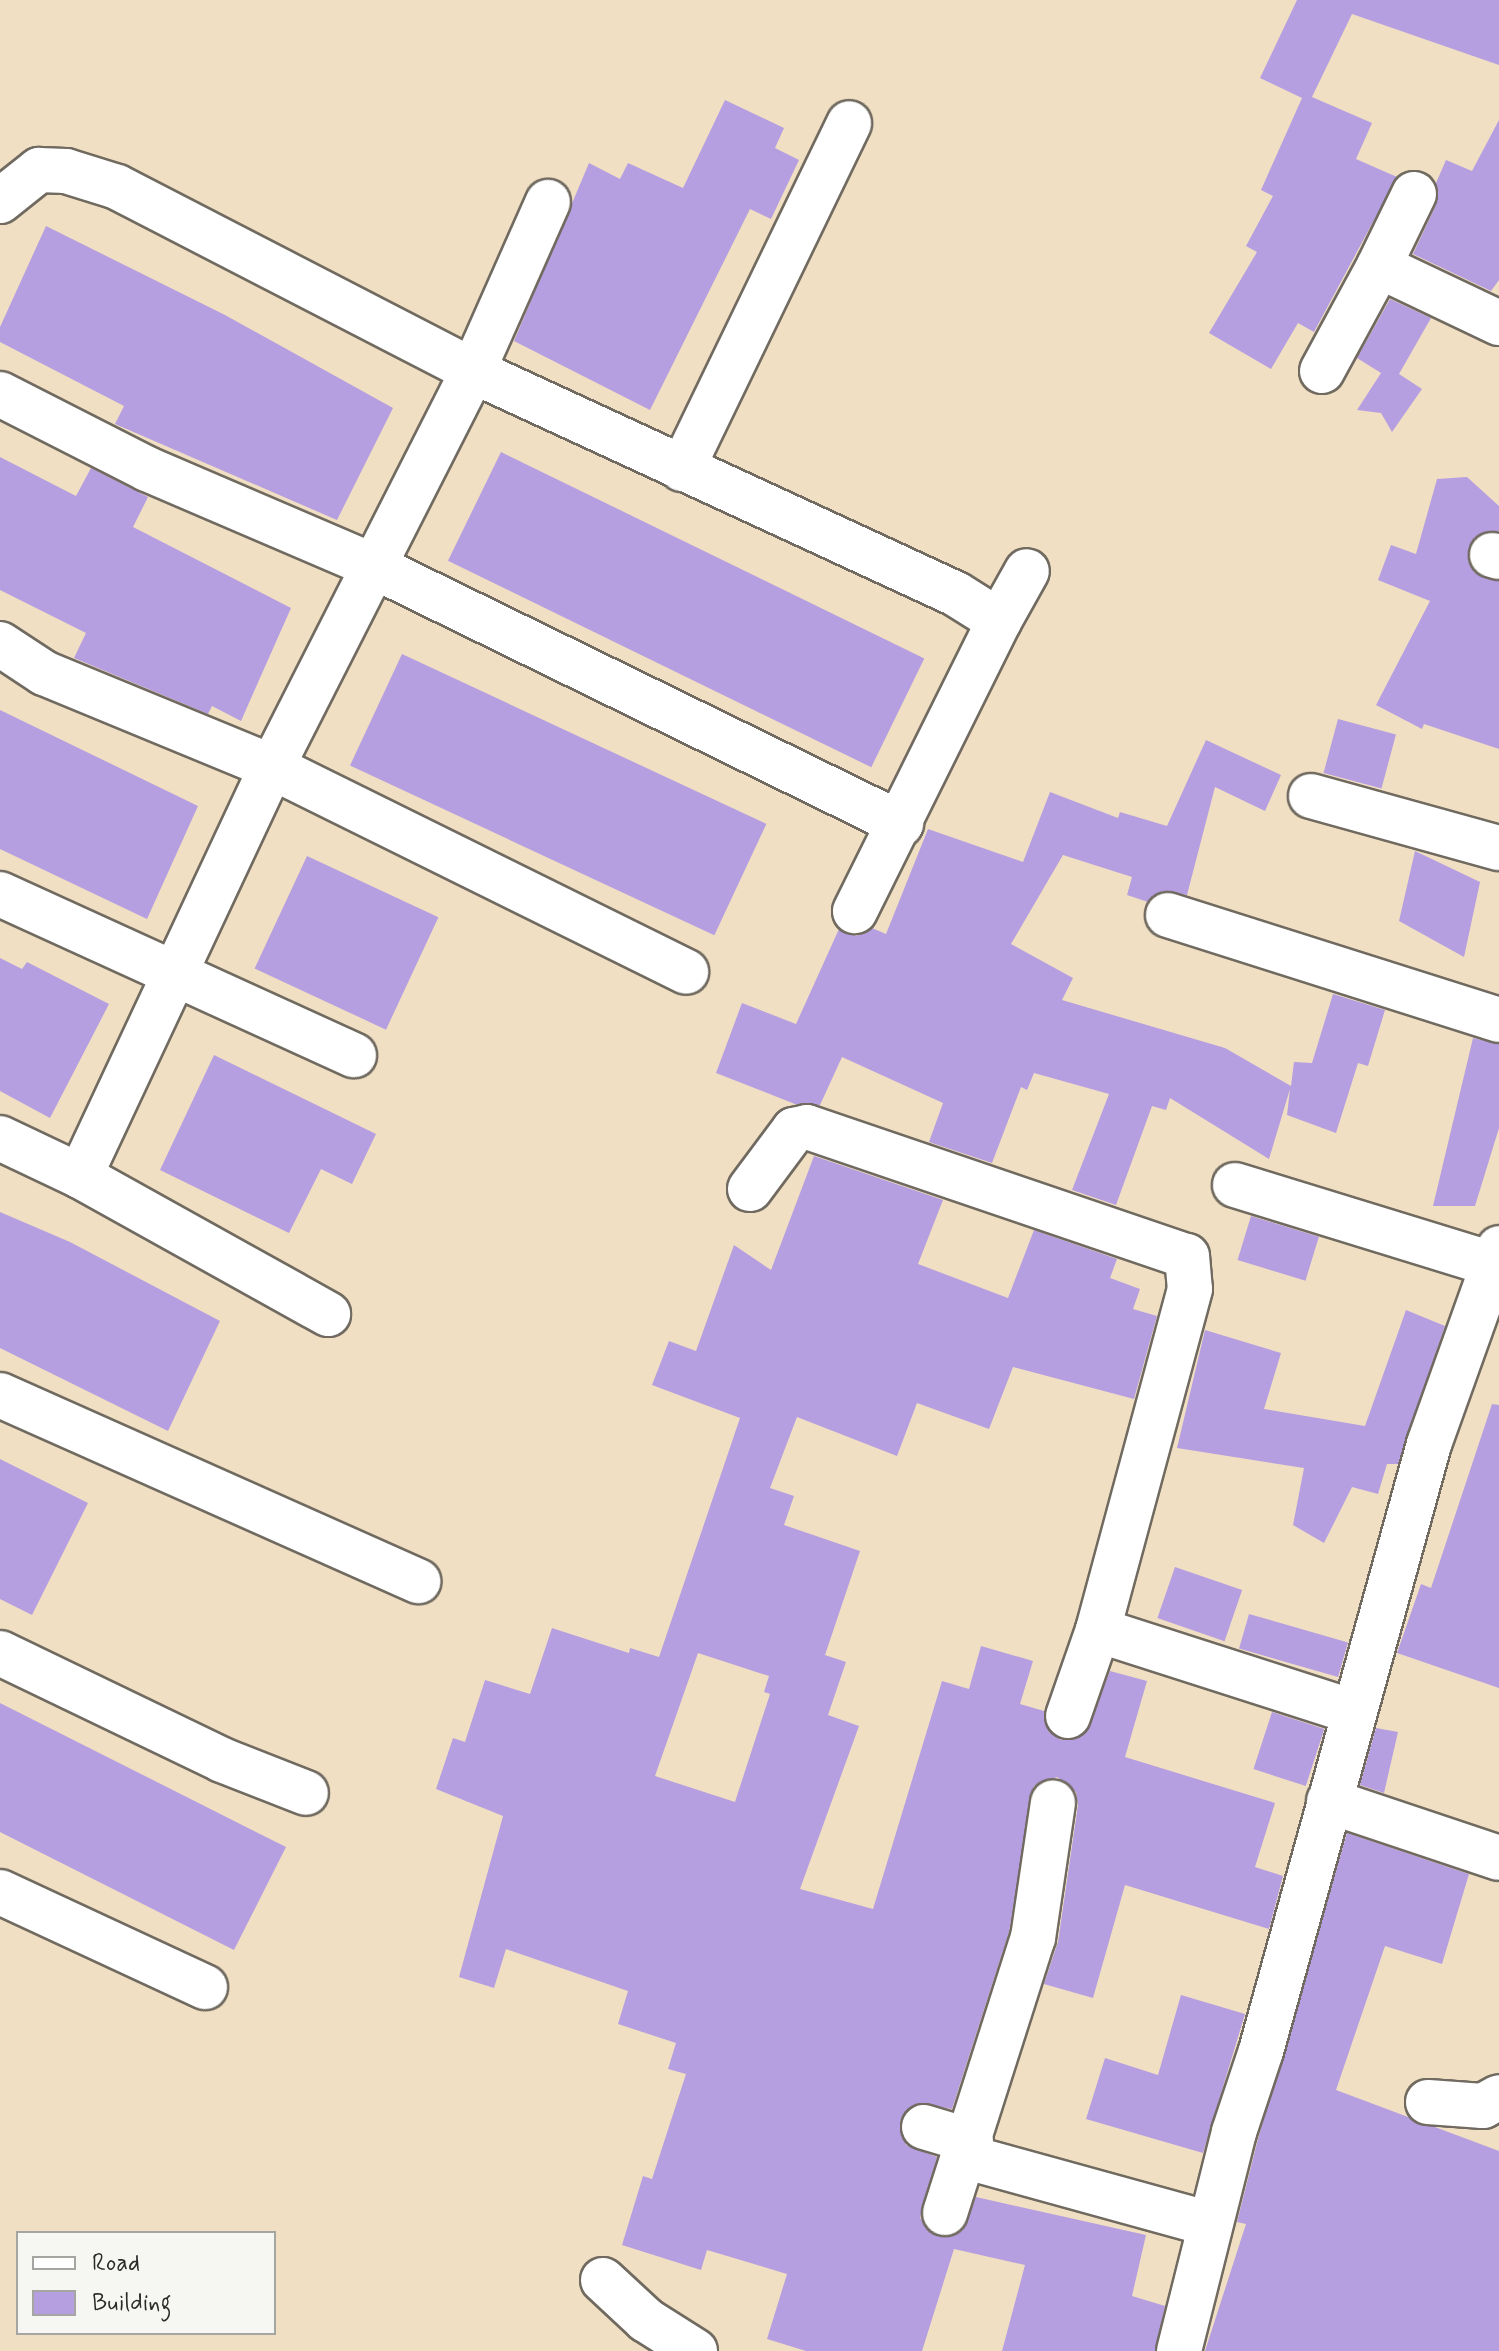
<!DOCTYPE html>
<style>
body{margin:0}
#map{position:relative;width:1499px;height:2351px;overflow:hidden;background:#f0dfc2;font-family:Mynerve,sans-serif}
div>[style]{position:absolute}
.building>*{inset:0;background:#b69fe0;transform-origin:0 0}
.roads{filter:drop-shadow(2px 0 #706a60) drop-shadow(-2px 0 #706a60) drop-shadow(0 2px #706a60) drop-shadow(0 -2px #706a60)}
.minor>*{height:44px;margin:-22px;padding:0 22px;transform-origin:22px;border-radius:22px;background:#fff}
span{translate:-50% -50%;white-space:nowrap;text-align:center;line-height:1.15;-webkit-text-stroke:6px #f6f6f2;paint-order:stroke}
.legend{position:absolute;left:16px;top:2231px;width:260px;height:104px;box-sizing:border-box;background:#f6f6f2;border:2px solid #a5a5a2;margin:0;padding:10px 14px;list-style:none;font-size:24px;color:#2b2b2b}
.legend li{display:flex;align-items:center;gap:16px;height:40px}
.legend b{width:40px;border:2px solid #a5a5a2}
</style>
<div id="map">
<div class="building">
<div style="clip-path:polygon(1297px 0,1499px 0,1499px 65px,1352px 14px,1312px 97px,1372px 123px,1356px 159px,1397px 177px,1314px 332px,1298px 323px,1271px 369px,1209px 333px,1257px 252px,1246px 246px,1273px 196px,1261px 190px,1302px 98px,1260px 78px)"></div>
<div style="clip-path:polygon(725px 100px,784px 128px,775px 148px,799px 160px,771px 219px,750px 209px,650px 410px,514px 341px,589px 163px,620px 179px,628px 163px,683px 188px)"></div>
<div style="clip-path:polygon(1499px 120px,1499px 280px,1491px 291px,1413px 254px,1436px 205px,1436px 183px,1446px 160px,1472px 171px)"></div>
<div style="clip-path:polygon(46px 226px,225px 315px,393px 408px,337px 520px,115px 424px,124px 406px,0 342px,0 327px)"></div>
<div style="clip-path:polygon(1390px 299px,1431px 318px,1399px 374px,1422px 389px,1392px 432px,1381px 413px,1357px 410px,1381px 373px,1357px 358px)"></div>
<div style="left:501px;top:452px;width:471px;height:121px;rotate:26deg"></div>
<div style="clip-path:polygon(0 457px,76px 496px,91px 468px,148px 497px,133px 527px,291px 608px,241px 721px,212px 706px,208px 714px,74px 658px,86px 633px,0 590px)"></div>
<div style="clip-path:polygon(1467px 477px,1499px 506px,1499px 531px,1475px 537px,1468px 560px,1475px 573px,1499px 581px,1499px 749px,1424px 724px,1422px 729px,1376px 705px,1430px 601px,1378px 580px,1391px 545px,1416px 554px,1437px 479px)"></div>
<div style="left:402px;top:654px;width:402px;height:123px;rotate:25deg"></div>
<div style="clip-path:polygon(0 710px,198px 806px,147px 919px,0 849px)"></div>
<div style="left:1338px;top:719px;width:60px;height:56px;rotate:15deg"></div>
<div style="clip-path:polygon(1206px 740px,1281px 775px,1265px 811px,1215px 787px,1187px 895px,1163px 891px,1148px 902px,1127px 895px,1132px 877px,1063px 855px,1011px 944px,1073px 978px,1062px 1000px,1225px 1048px,1291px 1086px,1294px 1062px,1312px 1063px,1333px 994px,1385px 1010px,1368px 1066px,1358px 1063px,1336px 1133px,1287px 1115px,1290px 1089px,1269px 1159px,1170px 1098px,1166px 1110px,1152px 1106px,1116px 1205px,1072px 1190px,1109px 1094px,1034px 1073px,1027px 1090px,1021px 1087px,992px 1163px,929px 1142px,943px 1103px,842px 1057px,820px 1105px,795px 1104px,716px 1073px,742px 1003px,796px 1024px,839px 929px,856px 936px,872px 928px,886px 934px,928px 829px,1023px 862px,1050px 792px,1118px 818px,1120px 812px,1167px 826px)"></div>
<div style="clip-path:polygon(1415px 851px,1480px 882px,1464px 957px,1399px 921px)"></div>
<div style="left:307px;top:856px;width:145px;height:124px;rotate:25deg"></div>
<div style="clip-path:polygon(0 958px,22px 969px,27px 962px,109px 1004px,50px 1118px,0 1091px)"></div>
<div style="clip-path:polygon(1473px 1038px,1499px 1044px,1499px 1128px,1475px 1206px,1433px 1206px)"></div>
<div style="clip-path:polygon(214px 1055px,376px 1134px,352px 1184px,321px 1169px,289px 1233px,160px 1170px)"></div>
<div style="clip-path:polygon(evenodd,814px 1156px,943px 1200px,918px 1264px,1008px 1298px,1034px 1230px,1117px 1259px,1110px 1278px,1140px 1289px,1133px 1309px,1157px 1316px,1134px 1399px,1013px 1367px,989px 1429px,917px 1403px,897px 1456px,797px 1417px,770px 1488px,794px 1496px,784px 1525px,860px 1551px,825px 1655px,846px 1662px,828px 1715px,859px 1726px,800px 1889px,873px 1909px,942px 1681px,969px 1689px,981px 1646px,1033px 1661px,1020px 1704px,1044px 1711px,1049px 1732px,1061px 1740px,1085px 1734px,1110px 1671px,1147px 1681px,1125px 1757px,1275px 1803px,1255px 1867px,1283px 1876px,1269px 1929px,1125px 1885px,1093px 1998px,1044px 1984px,1058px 1942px,1078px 1805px,1076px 1792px,1057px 1777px,1034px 1786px,1009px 1932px,952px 2109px,919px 2103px,900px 2121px,906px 2145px,937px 2157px,920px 2218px,937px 2236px,962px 2231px,976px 2197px,1146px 2235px,1132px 2296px,1165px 2306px,1155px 2351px,1002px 2351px,1025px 2265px,954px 2249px,922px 2351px,806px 2351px,767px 2339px,787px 2274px,707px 2250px,701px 2270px,622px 2245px,643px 2176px,652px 2179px,686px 2074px,668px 2069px,676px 2043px,618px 2024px,628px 1991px,506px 1949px,494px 1988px,459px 1977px,503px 1816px,436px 1789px,453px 1738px,465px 1742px,485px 1680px,530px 1694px,552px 1628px,629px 1653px,630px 1648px,659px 1657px,740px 1418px,652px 1385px,669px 1341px,696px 1351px,734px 1245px,771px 1270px,814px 1156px,698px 1653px,769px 1676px,764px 1692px,770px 1694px,735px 1802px,655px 1776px,698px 1653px)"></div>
<div style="clip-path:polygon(0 1212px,70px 1242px,220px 1321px,168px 1431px,0 1348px)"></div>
<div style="left:1251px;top:1216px;width:71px;height:46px;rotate:17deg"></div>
<div style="clip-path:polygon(1406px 1310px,1445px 1326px,1398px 1464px,1387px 1464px,1378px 1494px,1352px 1487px,1324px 1543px,1293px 1525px,1304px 1468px,1177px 1448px,1205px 1330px,1281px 1353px,1264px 1409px,1365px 1426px)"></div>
<div style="clip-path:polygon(1492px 1404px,1499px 1405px,1499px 1688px,1397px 1653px,1421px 1584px,1431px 1588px)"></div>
<div style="clip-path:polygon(0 1459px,88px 1503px,32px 1615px,0 1599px)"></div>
<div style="left:1175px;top:1567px;width:71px;height:54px;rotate:19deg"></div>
<div style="left:1249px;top:1614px;width:103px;height:36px;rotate:16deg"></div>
<div style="clip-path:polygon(0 1703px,286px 1847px,234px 1950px,0 1832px)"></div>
<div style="left:1272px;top:1712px;width:55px;height:60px;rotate:18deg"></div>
<div style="clip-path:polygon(1376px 1728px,1398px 1732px,1384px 1793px,1360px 1785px)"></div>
<div style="clip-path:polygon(1347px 1833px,1469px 1874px,1442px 1964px,1385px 1946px,1336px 2090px,1499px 2151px,1499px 2351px,1205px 2351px,1246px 2224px,1237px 2222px,1258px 2139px)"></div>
<div style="clip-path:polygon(1181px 1995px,1245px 2014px,1203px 2153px,1086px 2119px,1105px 2058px,1158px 2075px)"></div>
</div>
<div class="roads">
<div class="minor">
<div style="left:1414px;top:194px;width:80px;rotate:115.9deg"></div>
<div style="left:1379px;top:266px;width:133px;rotate:25.4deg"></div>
<div style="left:0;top:201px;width:50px;rotate:-38.5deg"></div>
<div style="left:39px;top:170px;width:27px;rotate:2deg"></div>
<div style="left:66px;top:171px;width:53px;rotate:17.4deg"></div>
<div style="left:117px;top:187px;width:401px;rotate:27.3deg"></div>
<div style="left:473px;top:371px;width:532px;rotate:24.78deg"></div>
<div style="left:956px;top:594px;width:51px;rotate:32.1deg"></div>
<div style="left:999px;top:621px;width:324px;rotate:116.4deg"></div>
<div style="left:1322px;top:371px;width:119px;rotate:-61.5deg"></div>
<div style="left:0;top:394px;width:165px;rotate:27deg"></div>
<div style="left:147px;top:469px;width:244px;rotate:23.2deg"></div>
<div style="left:371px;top:565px;width:590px;rotate:26.04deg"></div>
<div style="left:682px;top:469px;width:384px;rotate:-64.2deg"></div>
<div style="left:1492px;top:555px;width:7px;rotate:16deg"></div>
<div style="left:999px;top:621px;width:57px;rotate:-60.8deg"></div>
<div style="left:0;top:644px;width:53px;rotate:33.4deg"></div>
<div style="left:44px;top:673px;width:247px;rotate:22.4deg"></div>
<div style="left:272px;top:767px;width:462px;rotate:26.3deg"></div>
<div style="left:1311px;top:796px;width:195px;rotate:15.5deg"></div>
<div style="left:0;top:894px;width:389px;rotate:24.5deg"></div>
<div style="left:1168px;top:915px;width:347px;rotate:17.6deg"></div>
<div style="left:0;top:1138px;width:89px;rotate:25.4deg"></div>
<div style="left:80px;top:1176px;width:284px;rotate:29.1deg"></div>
<div style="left:80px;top:1176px;width:452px;rotate:-64.9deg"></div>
<div style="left:272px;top:767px;width:444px;rotate:-63.1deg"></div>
<div style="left:473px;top:371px;width:185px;rotate:-66.1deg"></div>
<div style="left:1235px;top:1185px;width:276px;rotate:17.1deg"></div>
<div style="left:750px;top:1189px;width:74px;rotate:-53.3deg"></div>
<div style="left:794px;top:1130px;width:13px;rotate:-13deg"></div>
<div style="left:807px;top:1127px;width:401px;rotate:18.8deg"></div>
<div style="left:1187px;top:1256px;width:33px;rotate:85deg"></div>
<div style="left:1190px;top:1289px;width:353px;rotate:105.1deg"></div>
<div style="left:1098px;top:1630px;width:91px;rotate:109.2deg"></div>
<div style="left:0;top:1395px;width:458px;rotate:24deg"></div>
<div style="left:1098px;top:1630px;width:268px;rotate:17.8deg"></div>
<div style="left:0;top:1653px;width:246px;rotate:25.7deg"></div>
<div style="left:222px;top:1760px;width:90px;rotate:21.4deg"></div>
<div style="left:1329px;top:1801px;width:179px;rotate:18.5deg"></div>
<div style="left:0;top:1892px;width:226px;rotate:24.9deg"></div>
<div style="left:1428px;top:2102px;width:55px;rotate:4.2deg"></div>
<div style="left:1483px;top:2106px;width:18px;rotate:-29deg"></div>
<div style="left:924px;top:2127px;width:49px;rotate:16.6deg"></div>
<div style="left:967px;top:2157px;width:252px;rotate:15.4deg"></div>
<div style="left:945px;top:2213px;width:289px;rotate:-72.3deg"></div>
<div style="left:1033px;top:1938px;width:137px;rotate:-81.6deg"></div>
<div style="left:603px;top:2280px;width:59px;rotate:42.9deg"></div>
<div style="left:646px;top:2320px;width:58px;rotate:32.3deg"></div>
<div style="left:1179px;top:2351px;width:226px;rotate:-75.9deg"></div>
<div style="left:1234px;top:2132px;width:85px;rotate:-71.6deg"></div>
<div style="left:1261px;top:2051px;width:630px;rotate:-74.53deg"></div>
<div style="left:1429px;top:1444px;width:208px;rotate:-70.3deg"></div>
</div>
</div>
<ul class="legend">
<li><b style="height:10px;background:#fff"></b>Road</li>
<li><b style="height:22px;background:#b69fe0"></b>Building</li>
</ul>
</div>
